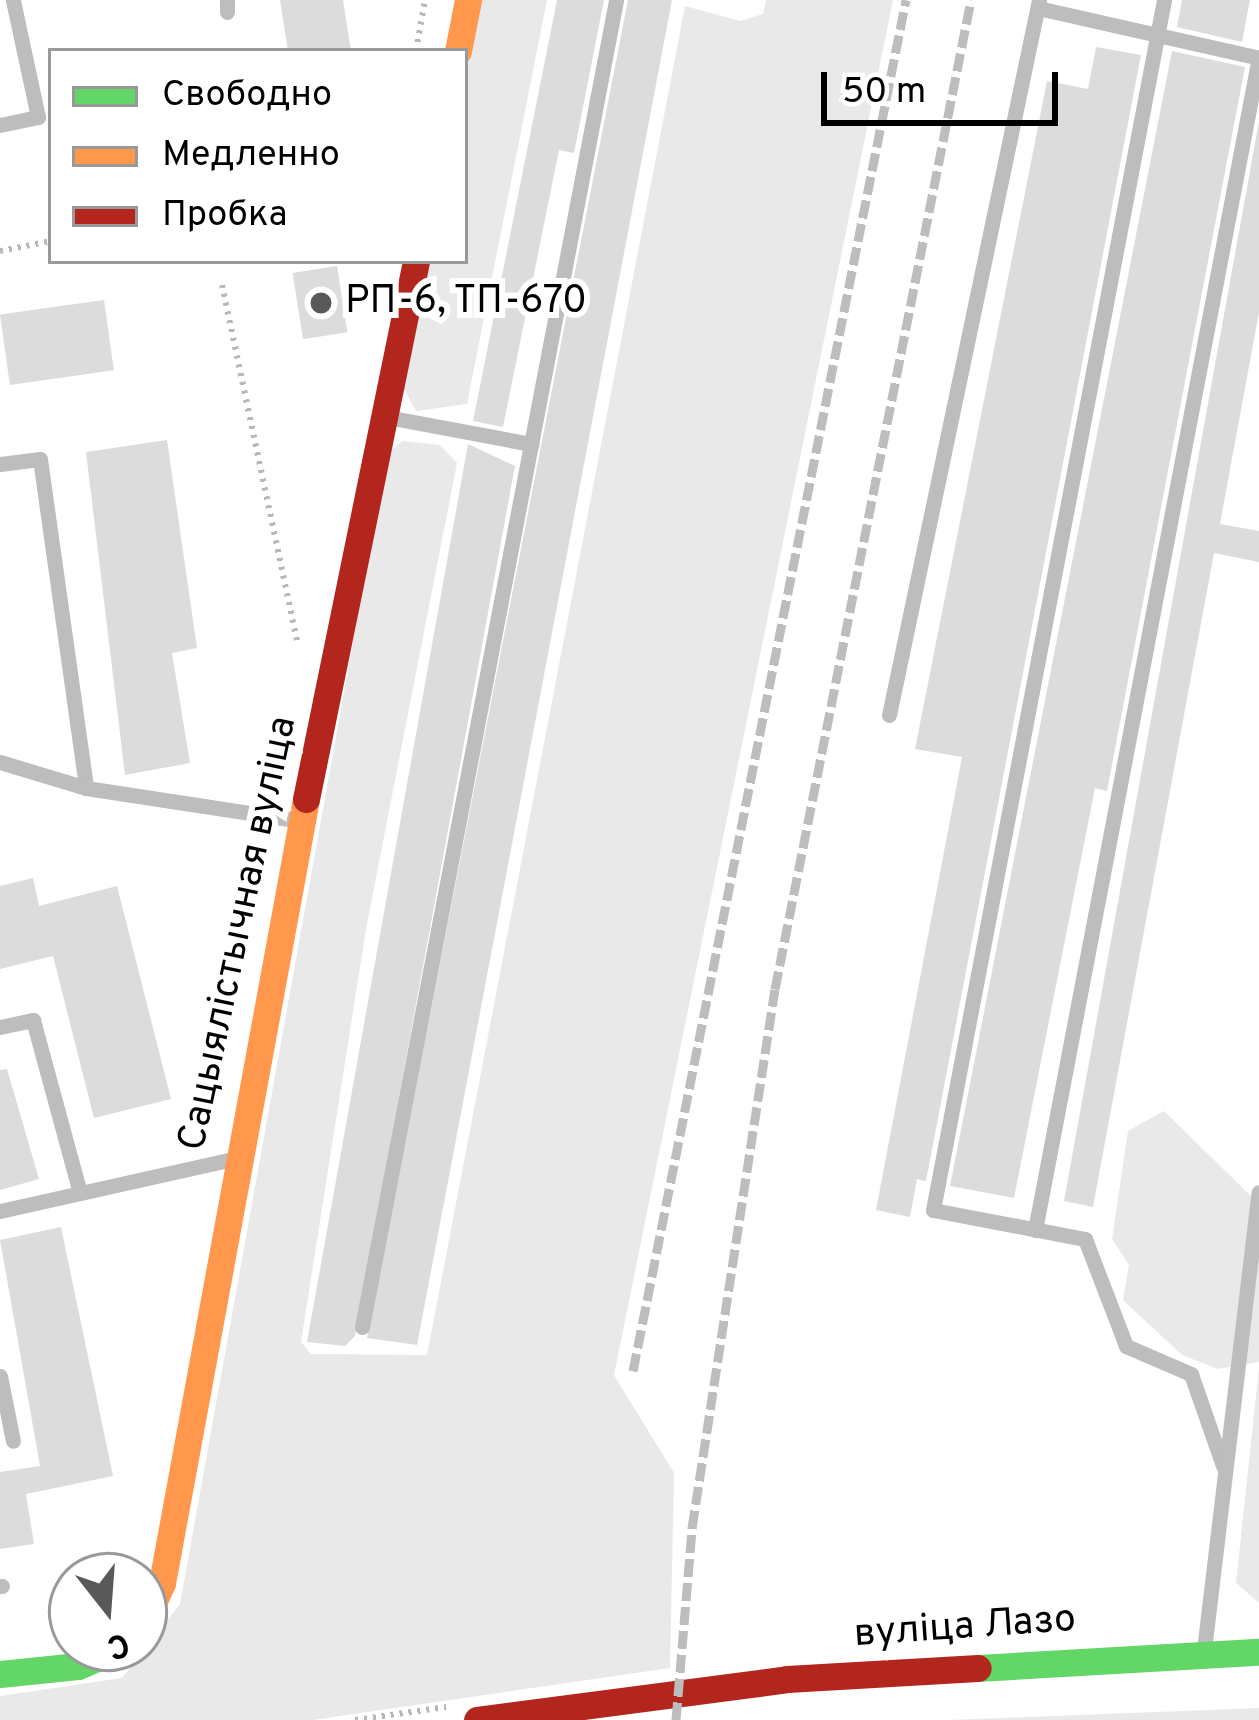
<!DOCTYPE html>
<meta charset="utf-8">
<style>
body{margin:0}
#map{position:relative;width:1259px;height:1720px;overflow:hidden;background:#fff;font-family:Overpass,sans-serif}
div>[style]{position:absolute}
.green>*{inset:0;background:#e9e9e9}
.building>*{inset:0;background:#dcdcdc;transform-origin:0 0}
.path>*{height:6px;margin-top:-3px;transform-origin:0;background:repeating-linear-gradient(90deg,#b8b8b8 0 3px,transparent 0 9px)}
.lane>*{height:15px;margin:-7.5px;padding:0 7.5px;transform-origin:7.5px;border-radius:7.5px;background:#bdbdbd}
.fast>*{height:27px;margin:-13.5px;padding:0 13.5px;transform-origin:13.5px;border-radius:13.5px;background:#63d668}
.slow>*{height:27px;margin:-13.5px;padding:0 13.5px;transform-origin:13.5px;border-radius:13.5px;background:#ff974d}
.jam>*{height:27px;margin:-13.5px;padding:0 13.5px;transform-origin:13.5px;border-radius:13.5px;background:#b3261e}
.rail>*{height:9px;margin-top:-4.5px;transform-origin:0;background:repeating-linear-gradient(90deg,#bdbdbd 0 18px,transparent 0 24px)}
.dots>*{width:33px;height:33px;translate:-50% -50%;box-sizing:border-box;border:6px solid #fff;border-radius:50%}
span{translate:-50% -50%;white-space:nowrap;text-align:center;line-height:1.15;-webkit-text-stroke:12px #fff;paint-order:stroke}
.poi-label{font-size:39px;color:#000}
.left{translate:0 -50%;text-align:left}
.street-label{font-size:39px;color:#000}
.legend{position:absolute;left:48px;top:48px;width:420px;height:216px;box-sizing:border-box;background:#fff;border:3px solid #999;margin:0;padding:15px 21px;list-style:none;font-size:36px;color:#000}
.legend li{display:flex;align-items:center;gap:24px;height:60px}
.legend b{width:60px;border:3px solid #999}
.north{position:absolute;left:48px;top:1552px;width:120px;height:120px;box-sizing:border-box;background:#fff;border:3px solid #999;border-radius:50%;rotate:163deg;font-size:33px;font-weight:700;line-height:48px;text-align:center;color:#000}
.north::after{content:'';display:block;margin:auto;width:42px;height:54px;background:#595959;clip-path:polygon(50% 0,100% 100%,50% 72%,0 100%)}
.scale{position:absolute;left:821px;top:72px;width:237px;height:54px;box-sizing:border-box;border:6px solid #000;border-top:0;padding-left:15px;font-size:36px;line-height:42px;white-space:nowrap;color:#000;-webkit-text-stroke:9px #fff;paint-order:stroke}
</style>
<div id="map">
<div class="green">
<div style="clip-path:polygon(480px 0,547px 0,467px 404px,416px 411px,403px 387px,428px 261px,465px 261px,465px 75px)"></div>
<div style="clip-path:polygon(766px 0,893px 0,614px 1375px,674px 1473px,670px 1668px,313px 1720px,0 1720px,0 1696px,122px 1678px,180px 1604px,387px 453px,403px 441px,440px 445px,457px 463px,366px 929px,301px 1342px,311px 1354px,427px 1355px,685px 6px,740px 21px,763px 14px)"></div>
<div style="clip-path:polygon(1164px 1111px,1259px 1204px,1259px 1362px,1218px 1369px,1182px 1355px,1123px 1300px,1129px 1265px,1112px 1239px,1128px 1131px)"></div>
<div style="clip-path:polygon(1259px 1368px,1259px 1603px,1236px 1583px)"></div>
<div style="clip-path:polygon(1259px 1708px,1259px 1720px,948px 1720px)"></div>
</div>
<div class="building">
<div style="clip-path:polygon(280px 0,343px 0,351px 51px,288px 51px)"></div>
<div style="clip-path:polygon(557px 0,604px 0,574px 153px,559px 150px,503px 427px,473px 421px)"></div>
<div style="clip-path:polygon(628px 0,672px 0,417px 1345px,367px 1338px)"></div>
<div style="clip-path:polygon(1182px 0,1250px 0,1242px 42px,1177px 27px)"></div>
<div style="clip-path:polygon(1096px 47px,1141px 55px,926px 1181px,917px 1179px,910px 1217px,876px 1210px,962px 757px,915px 749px,1047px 81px,1088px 89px)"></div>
<div style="clip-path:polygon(1172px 51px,1245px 67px,1107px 791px,1095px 788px,1014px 1198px,950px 1186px)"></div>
<div style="clip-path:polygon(1259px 121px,1259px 312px,1220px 524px,1259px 531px,1259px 562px,1214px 553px,1093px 1207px,1064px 1201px)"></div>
<div style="left:337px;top:266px;width:67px;height:45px;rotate:81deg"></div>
<div style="left:104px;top:300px;width:71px;height:105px;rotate:82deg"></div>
<div style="clip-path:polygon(167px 440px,197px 648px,172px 653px,190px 763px,125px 775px,86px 452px)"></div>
<div style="clip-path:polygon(468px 444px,515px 466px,355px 1336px,345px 1346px,307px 1342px)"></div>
<div style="clip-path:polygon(33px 878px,39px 906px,117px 886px,171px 1099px,94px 1118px,53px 956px,0 969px,0 886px)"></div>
<div style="clip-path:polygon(7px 1069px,39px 1179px,0 1190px,0 1070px)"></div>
<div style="clip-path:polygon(61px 1227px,113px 1476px,26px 1494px,34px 1544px,0 1549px,0 1472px,40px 1466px,0 1240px)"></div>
</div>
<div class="path">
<div style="left:416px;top:51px;width:52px;rotate:-80deg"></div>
<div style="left:0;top:251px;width:52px;rotate:-11.1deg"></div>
<div style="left:222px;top:285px;width:368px;rotate:78.1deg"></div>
<div style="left:355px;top:1720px;width:92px;rotate:-8.1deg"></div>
</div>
<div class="lane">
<div style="left:227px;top:0;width:12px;rotate:90deg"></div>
<div style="left:1164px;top:0;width:1232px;rotate:100.81deg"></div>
<div style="left:933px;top:1210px;width:155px;rotate:10.8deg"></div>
<div style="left:1085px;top:1239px;width:115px;rotate:69deg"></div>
<div style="left:1126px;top:1346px;width:71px;rotate:23.3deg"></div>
<div style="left:1191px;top:1374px;width:97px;rotate:70.8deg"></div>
<div style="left:1038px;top:8px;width:227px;rotate:12.7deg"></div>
<div style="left:0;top:125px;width:39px;rotate:-12deg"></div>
<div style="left:38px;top:117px;width:120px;rotate:-102.1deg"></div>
<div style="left:387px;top:417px;width:147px;rotate:10.6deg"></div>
<div style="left:0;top:464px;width:40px;rotate:-7.1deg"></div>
<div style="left:40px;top:459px;width:332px;rotate:82deg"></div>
<div style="left:889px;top:715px;width:731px;rotate:-78.15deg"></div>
<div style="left:0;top:762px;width:90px;rotate:16.8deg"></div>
<div style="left:86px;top:788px;width:218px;rotate:8.7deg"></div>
<div style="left:0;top:1027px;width:34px;rotate:-12deg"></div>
<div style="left:33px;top:1020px;width:179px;rotate:74.8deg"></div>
<div style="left:0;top:1211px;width:235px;rotate:-12.6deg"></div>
<div style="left:1035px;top:1230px;width:1194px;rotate:-79.19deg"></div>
<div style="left:362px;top:1327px;width:1351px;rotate:-79.16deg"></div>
<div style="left:0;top:1376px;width:66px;rotate:78.7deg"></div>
<div style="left:0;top:1586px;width:2px"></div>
<div style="left:1204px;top:1650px;width:461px;rotate:-83.2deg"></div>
</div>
<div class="fast">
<div style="left:978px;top:1668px;width:281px;rotate:-3.3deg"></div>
<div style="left:0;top:1674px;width:78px;rotate:-5.9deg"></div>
<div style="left:78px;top:1666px;width:46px;rotate:-23.2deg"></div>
</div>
<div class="slow">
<div style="left:458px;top:51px;width:52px;rotate:-78.9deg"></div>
<div style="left:144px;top:1622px;width:43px;rotate:-65.2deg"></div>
<div style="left:162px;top:1583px;width:797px;rotate:-79.59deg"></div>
</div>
<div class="jam">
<div style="left:306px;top:799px;width:549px;rotate:-78.44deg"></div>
<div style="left:477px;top:1720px;width:313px;rotate:-7.5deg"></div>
<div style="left:787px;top:1679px;width:191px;rotate:-3.3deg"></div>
</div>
<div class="rail">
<div style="left:633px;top:1371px;width:1398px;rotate:-78.74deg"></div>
<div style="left:676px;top:1720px;width:193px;rotate:-85.2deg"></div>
<div style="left:692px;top:1528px;width:545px;rotate:-81.25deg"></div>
<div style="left:775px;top:989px;width:1008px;rotate:-78.79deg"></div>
</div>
<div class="dots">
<div style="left:321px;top:303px;background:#595959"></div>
</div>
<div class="poi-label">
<span class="left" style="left:345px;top:303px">РП-6, ТП-670</span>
</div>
<div class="street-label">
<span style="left:240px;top:934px;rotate:-78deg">Сацыялістычная вуліца</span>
<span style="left:965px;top:1629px;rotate:-4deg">вуліца Лазо</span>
</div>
<ul class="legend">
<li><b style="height:15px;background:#63d668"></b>Свободно</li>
<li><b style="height:15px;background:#ff974d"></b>Медленно</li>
<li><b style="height:15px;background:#b3261e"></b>Пробка</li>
</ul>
<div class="north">С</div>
<div class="scale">50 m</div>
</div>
